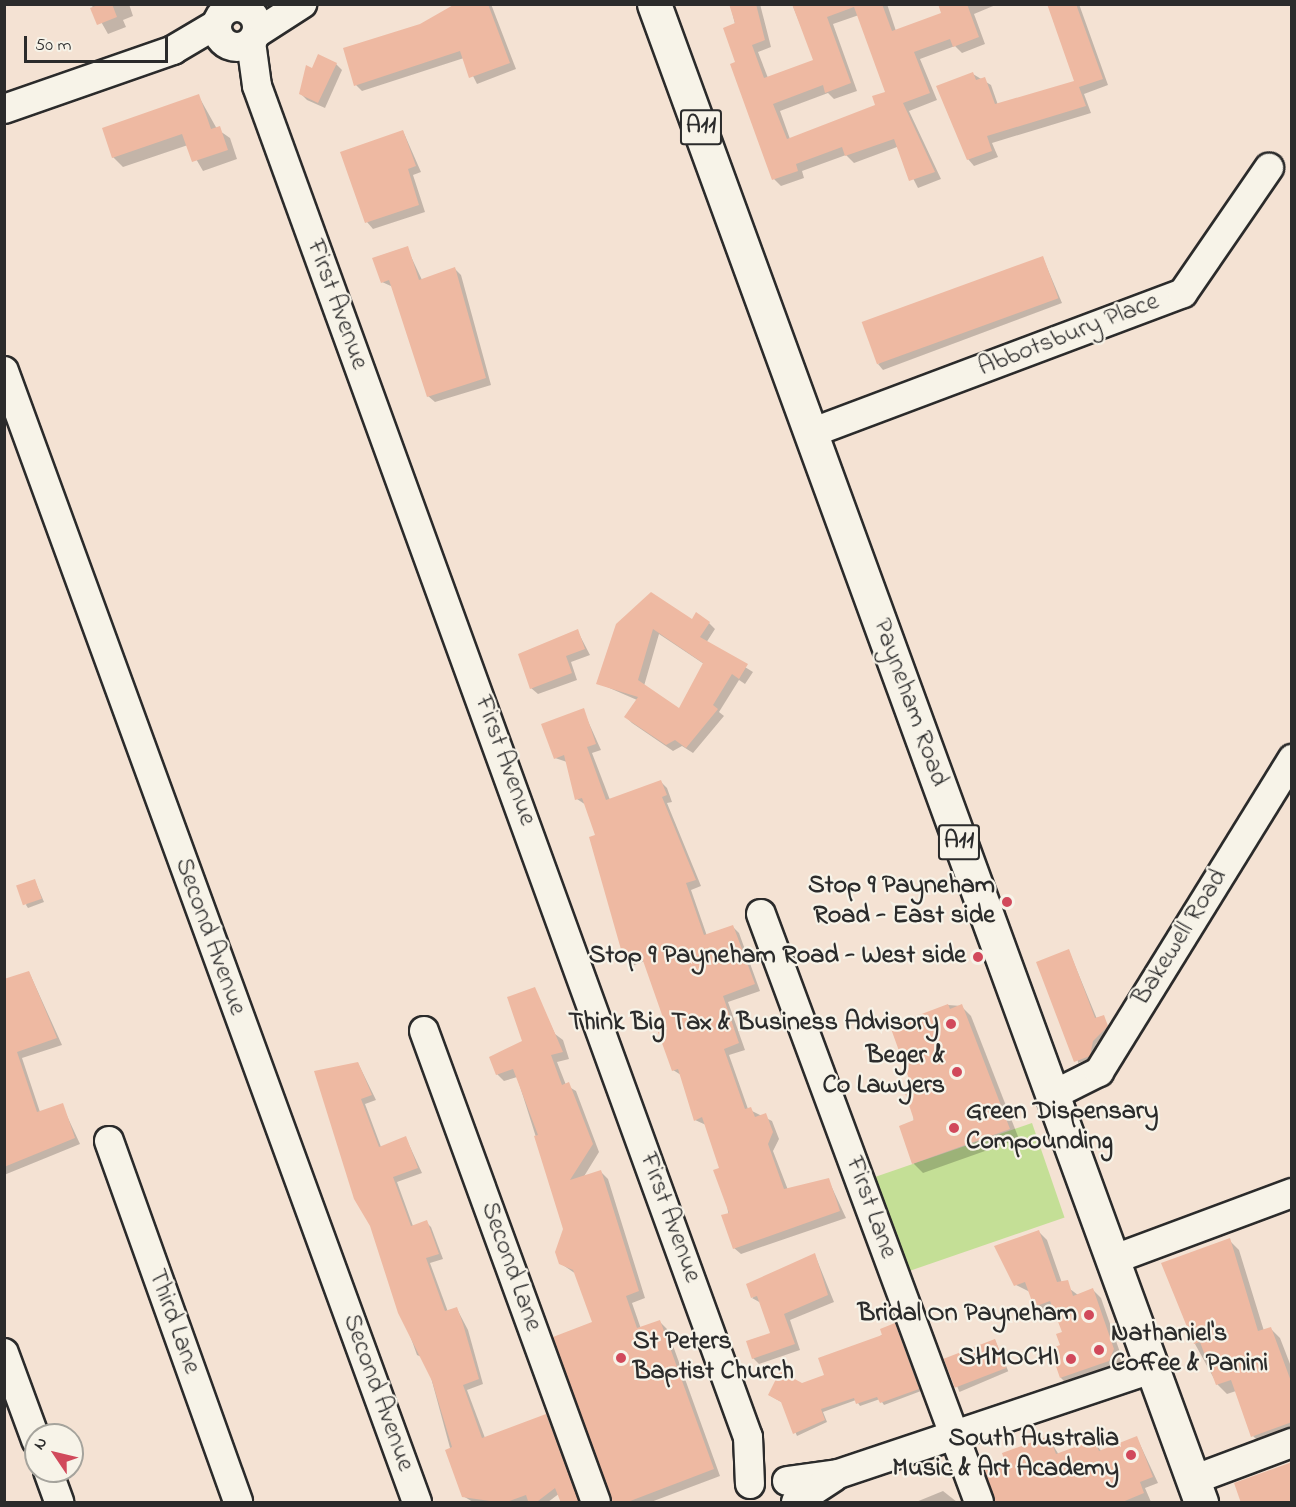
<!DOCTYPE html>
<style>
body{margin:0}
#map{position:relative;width:1296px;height:1507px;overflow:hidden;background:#f4e2d3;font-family:"Indie Flower",sans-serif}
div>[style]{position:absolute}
.green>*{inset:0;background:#c4df96;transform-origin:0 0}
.shadow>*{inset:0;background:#0003;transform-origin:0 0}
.building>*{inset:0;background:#eeb9a2;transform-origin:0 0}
.roads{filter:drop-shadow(2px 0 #2b2b2b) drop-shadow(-2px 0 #2b2b2b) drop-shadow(0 2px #2b2b2b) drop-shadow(0 -2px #2b2b2b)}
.minor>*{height:28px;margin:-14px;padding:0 14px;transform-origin:14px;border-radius:14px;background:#f7f3e8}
.minor>.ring{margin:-14px;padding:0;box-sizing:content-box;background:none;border:28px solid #f7f3e8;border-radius:50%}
.major>*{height:33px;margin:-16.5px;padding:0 16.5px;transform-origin:16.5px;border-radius:16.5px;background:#f7f3e8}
.dots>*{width:16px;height:16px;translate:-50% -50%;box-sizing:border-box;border:3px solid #f7f3e8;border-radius:50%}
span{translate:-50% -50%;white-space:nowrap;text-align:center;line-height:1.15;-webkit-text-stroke:4.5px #f7f3e8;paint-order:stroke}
.shield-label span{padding:2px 4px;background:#f7f3e8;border:2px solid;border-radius:4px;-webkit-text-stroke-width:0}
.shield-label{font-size:24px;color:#2b2b2b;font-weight:700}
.street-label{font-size:26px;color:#2b2b2b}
.poi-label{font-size:26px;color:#2b2b2b;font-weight:700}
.right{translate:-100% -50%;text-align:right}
.left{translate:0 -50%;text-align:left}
.frame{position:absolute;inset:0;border:6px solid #2b2b2b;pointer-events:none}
.north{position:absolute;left:24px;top:1423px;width:60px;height:60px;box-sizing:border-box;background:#f7f3e8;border:2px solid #a5a39c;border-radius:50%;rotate:305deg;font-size:16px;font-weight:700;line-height:24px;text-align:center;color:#2b2b2b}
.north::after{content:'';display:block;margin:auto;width:21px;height:27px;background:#d1495b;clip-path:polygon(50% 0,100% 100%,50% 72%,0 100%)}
.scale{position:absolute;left:24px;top:36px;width:144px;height:27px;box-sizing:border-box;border:3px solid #2b2b2b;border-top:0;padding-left:8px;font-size:18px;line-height:21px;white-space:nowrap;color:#2b2b2b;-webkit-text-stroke:4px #f7f3e8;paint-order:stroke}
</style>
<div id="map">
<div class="green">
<div style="left:1032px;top:1123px;width:100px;height:173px;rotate:71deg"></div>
</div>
<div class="shadow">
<div style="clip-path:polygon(91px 4px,129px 4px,133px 16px,123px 20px,126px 27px,108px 34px)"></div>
<div style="clip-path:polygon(467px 4px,491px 4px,516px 69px,477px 84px,464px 58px,362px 91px,356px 85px,421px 25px)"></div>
<div style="clip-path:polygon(evenodd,730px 4px,760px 4px,771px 47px,758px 52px,768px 78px,815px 61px,792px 4px,887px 4px,896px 31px,943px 14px,939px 4px,998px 4px,974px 14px,985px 44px,962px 53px,955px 46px,920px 59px,937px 100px,909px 111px,941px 179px,918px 188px,897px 147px,854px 163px,846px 155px,802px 171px,804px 178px,781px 186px,774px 179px,730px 4px,859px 15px,887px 92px,877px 106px,790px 139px,780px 111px,828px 93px,834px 99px,857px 91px,833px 24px,859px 15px)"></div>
<div style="clip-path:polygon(1048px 4px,1079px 4px,1108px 85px,1084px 94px,1091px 113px,992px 143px,998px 157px,974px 166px,968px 159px,973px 74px,991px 85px,998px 105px,1076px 82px)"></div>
<div style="clip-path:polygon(336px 64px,342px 70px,325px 108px,307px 100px,301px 94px,312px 70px)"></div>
<div style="clip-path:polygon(198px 95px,217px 129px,230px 138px,237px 159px,203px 171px,188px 145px,123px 167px,113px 157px)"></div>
<div style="clip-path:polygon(403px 131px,421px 172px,413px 175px,425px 212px,373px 229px,367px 222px)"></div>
<div style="clip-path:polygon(407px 248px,422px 280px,455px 269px,461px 275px,491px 385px,435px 402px,428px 396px,393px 287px,382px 282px)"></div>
<div style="clip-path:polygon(1043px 258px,1062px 303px,883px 370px,878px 364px)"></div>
<div style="clip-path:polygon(evenodd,692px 621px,709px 623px,715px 629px,706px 643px,753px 672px,745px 684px,739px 680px,719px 712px,724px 716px,693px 753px,682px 746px,673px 751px,632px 723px,626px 717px,637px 700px,598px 683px,617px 625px,692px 621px,659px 634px,704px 664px,680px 710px,644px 686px,659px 634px)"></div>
<div style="clip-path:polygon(577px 630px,590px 655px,571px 662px,577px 680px,538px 694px,531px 688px)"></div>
<div style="clip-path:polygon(583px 710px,601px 750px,592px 753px,610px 800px,661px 782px,667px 788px,672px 802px,667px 803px,701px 886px,691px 890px,707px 936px,733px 927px,739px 933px,760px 991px,728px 1002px,745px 1050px,729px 1055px,748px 1109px,772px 1121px,779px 1139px,773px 1151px,788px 1190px,828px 1179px,846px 1218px,741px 1254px,734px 1248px,721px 1169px,706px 1125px,695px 1120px,681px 1075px,673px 1070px,669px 1030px,645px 961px,632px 966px,625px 960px,597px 836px,586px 805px,577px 799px,567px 762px,555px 758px)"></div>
<div style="clip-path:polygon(35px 881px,44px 902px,28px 908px,26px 905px)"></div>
<div style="clip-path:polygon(1069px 951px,1097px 1019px,1104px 1018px,1109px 1031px,1096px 1044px,1092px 1058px,1078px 1063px)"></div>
<div style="clip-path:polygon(29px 972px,62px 1045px,22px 1058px,40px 1112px,62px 1105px,80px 1144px,4px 1175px,4px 981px)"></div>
<div style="clip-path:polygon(534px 988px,555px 1034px,563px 1040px,569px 1059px,557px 1062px,566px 1085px,576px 1091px,599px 1152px,583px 1178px,601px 1172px,608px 1179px,645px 1298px,632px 1303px,641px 1329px,660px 1322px,667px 1329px,720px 1476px,651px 1502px,613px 1502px,594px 1323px,576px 1274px,560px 1263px,565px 1229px,517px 1077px,504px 1081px,497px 1074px,524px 1041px)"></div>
<div style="clip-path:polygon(948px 1005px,961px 1006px,971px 1016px,1019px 1139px,923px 1173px,913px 1163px,914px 1088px)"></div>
<div style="clip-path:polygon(358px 1063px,376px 1100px,365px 1104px,381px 1147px,406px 1138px,422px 1173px,397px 1182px,413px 1226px,426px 1222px,431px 1227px,443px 1259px,430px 1263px,448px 1312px,457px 1309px,468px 1330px,483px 1384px,467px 1390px,485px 1438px,546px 1415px,582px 1502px,564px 1502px,560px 1493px,548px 1502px,473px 1502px,463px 1496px,426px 1359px,417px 1355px,371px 1226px)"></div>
<div style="clip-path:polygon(1039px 1232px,1047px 1240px,1062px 1283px,1078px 1295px,1093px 1290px,1101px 1298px,1122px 1358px,1117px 1369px,1069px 1386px,1061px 1378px,1064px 1333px,1056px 1310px,1043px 1315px,1035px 1306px,1030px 1292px,1016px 1285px,996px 1247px)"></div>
<div style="clip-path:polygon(1229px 1240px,1239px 1250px,1264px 1331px,1270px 1328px,1280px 1338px,1292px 1369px,1292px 1436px,1263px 1446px,1253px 1436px,1236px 1391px,1227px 1394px,1217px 1384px,1195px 1344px)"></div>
<div style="clip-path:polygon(815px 1255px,834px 1302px,790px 1320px,800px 1350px,759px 1364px,753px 1358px,772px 1334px,761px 1303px,752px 1298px)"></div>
<div style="clip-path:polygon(895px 1325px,921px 1391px,884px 1405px,880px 1399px,860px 1406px,856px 1400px,823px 1412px,827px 1422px,797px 1436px,783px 1403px,769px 1395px,826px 1376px)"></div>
<div style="left:995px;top:1340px;width:34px;height:53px;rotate:67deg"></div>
<div style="clip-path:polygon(1048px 1437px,1059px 1455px,1094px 1442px,1102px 1452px,1137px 1438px,1158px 1483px,1145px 1488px,1151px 1502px,995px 1502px)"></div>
<div style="clip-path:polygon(943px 1491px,957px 1502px,916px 1502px)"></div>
</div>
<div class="building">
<div style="clip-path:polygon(101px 4px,112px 4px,117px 17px,97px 25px,90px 8px)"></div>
<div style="clip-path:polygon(455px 4px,488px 4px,510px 63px,469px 78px,460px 51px,354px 86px,343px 48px,420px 24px)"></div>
<div style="clip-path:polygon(evenodd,729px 4px,756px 4px,765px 40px,752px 45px,764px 78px,813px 60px,792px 4px,882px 4px,892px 31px,941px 13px,938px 4px,967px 4px,979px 37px,953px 47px,950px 39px,914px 52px,930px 93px,903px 103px,935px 172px,909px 181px,894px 139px,845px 156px,842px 147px,796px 164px,798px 171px,772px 180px,730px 64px,735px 62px,723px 28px,735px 23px,729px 4px,854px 7px,885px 92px,872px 96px,875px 105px,787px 139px,773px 104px,823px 85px,825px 93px,851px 83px,827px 17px,854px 7px)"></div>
<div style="clip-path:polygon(1047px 4px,1076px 4px,1103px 79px,1079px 87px,1086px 106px,987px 136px,992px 151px,967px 160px,936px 86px,973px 72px,976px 80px,985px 77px,995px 104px,1074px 81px)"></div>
<div style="clip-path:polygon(318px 54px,337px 63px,318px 103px,299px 94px,306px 65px,312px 68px)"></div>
<div style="clip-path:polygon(199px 94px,211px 129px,220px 126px,228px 150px,192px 162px,182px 134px,112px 158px,102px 128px)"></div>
<div style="clip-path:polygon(403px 130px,416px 166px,408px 169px,419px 205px,365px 223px,340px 152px)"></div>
<div style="clip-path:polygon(408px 246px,419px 280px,455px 267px,486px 378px,427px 397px,389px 280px,381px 283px,372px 258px)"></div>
<div style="left:1043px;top:256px;width:45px;height:193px;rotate:70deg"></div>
<div style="clip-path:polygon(evenodd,651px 592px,692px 619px,696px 612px,710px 622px,700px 637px,748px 664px,739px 679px,732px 674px,713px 705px,718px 709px,686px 748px,675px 740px,666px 745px,624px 717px,638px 697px,596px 684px,616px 624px,651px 592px,653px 629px,703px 663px,679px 708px,638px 680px,653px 629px)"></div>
<div style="clip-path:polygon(578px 629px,585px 649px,566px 656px,572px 673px,530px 689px,518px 654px)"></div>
<div style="clip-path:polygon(584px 708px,596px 744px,587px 747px,606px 800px,661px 780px,667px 795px,662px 797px,696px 880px,686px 883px,704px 935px,733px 925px,755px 984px,723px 996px,739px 1043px,724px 1049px,745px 1109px,751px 1107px,755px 1117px,766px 1113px,773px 1132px,768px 1144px,784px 1189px,829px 1178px,840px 1211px,733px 1249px,721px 1215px,729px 1213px,713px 1170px,719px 1168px,702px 1117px,694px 1121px,678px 1069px,672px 1071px,658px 1032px,667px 1029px,641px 955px,624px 960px,589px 837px,595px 835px,582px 798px,575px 800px,564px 755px,554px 759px,541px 724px)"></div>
<div style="left:35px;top:879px;width:21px;height:20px;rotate:71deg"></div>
<div style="clip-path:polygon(1069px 949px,1095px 1018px,1104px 1015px,1108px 1026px,1093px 1041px,1090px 1056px,1074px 1062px,1036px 962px)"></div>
<div style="clip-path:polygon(29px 971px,57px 1038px,17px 1052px,37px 1112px,63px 1103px,75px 1138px,4px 1167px,4px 979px)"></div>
<div style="clip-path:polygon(535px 987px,563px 1052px,551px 1055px,562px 1085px,569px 1082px,593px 1144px,570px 1180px,601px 1170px,639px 1291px,626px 1296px,637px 1328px,660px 1320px,714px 1469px,625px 1503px,612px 1503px,553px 1337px,592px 1322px,573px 1270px,559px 1264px,555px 1252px,563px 1229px,534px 1136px,538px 1135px,513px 1069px,496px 1075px,489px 1057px,522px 1041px,507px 997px)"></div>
<div style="clip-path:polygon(948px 1004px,950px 1009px,962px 1004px,1010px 1129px,912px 1164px,899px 1126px,914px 1120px,904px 1090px,912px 1087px,890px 1026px)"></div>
<div style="clip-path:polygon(358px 1062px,372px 1095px,361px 1099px,379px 1147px,406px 1136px,418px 1168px,393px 1177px,411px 1226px,427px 1220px,439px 1254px,426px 1258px,445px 1311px,457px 1307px,463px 1324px,479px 1379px,463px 1385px,482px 1438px,546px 1414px,579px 1503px,561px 1503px,555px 1488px,538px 1501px,528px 1501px,526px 1495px,504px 1503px,462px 1497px,445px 1450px,452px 1447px,432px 1381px,398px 1313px,370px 1226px,354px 1199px,314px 1071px)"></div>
<div style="clip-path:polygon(1039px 1230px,1057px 1282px,1068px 1280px,1073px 1296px,1093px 1288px,1114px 1349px,1109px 1361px,1060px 1378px,1050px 1349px,1060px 1345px,1056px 1334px,1062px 1332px,1050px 1301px,1034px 1307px,1025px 1282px,1014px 1286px,994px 1246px)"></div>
<div style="clip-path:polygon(1230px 1238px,1258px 1331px,1271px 1327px,1292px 1384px,1292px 1422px,1251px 1437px,1231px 1380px,1216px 1385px,1200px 1342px,1194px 1344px,1161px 1263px)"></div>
<div style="clip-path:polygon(815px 1253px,828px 1295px,784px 1314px,795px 1344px,752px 1359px,746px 1341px,770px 1333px,757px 1296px,751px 1298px,746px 1284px)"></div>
<div style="clip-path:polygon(895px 1323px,919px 1389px,880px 1403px,877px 1397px,856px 1404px,854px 1398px,821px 1409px,825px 1420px,793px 1434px,781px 1402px,768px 1395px,780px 1371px,802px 1383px,824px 1375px,818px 1358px,882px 1335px,880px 1329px)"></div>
<div style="left:995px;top:1339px;width:31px;height:55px;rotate:69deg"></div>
<div style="clip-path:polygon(1049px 1436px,1056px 1454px,1094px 1440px,1099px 1451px,1137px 1436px,1153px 1477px,1140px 1482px,1144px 1493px,1120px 1503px,995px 1503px,984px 1467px,1004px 1459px,1002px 1453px)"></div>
<div style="clip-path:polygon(1292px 1462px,1292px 1503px,1241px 1503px,1234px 1483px)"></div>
</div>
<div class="roads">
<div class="minor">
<div class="ring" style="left:217px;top:7px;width:12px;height:12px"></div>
<div style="left:257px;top:33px;width:54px;rotate:-32.8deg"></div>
<div style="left:251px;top:42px;width:44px;rotate:82.2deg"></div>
<div style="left:257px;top:86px;width:1437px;rotate:70.03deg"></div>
<div style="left:748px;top:1437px;width:47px;rotate:87.6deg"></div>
<div style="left:4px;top:109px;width:179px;rotate:-19.2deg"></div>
<div style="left:173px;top:50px;width:51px;rotate:-30.6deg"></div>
<div style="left:4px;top:371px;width:1204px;rotate:69.94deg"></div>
<div style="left:811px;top:433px;width:397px;rotate:-20.6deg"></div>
<div style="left:1183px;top:293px;width:152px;rotate:-55.5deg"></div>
<div style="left:761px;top:914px;width:627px;rotate:69.66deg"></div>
<div style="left:424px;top:1031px;width:501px;rotate:69.94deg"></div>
<div style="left:1051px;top:1096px;width:54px;rotate:-26.6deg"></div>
<div style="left:1099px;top:1072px;width:368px;rotate:-58.3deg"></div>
<div style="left:109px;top:1141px;width:383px;rotate:70.3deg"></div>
<div style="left:1112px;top:1260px;width:192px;rotate:-20.4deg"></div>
<div style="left:4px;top:1353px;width:93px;rotate:69.8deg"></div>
<div style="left:48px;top:1471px;width:33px;rotate:70deg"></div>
<div style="left:1193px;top:1480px;width:106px;rotate:-20.5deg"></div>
<div style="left:787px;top:1481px;width:51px;rotate:-7.8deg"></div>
<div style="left:838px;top:1474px;width:330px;rotate:-18.5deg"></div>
<div style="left:796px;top:1502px;width:45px;rotate:-33.3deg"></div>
</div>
<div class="major">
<div style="left:654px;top:4px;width:1595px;rotate:69.94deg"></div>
</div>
</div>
<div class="dots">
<div style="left:1007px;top:902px;background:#d1495b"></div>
<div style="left:978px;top:957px;background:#d1495b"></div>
<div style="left:951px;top:1024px;background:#d1495b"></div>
<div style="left:957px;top:1072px;background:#d1495b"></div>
<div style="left:954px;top:1128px;background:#d1495b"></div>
<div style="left:1089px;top:1315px;background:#d1495b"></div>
<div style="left:1099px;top:1350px;background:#d1495b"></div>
<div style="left:621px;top:1358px;background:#d1495b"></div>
<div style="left:1071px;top:1359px;background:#d1495b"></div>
<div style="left:1131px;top:1455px;background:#d1495b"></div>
</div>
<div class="shield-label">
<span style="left:701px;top:127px">A11</span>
<span style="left:959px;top:842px">A11</span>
</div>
<div class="street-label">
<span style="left:336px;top:305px;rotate:70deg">First Avenue</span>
<span style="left:1069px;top:336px;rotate:-21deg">Abbotsbury Place</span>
<span style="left:909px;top:703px;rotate:70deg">Payneham Road</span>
<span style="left:504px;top:761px;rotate:70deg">First Avenue</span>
<span style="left:209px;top:937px;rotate:70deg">Second Avenue</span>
<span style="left:1181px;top:938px;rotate:-58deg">Bakewell Road</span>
<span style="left:870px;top:1208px;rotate:70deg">First Lane</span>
<span style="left:669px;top:1218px;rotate:70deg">First Avenue</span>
<span style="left:510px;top:1267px;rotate:70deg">Second Lane</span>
<span style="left:173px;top:1322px;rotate:70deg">Third Lane</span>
<span style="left:377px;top:1393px;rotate:70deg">Second Avenue</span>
</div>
<div class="poi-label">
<span class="right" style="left:995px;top:902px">Stop 9 Payneham<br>Road - East side</span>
<span class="right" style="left:966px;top:957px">Stop 9 Payneham Road - West side</span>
<span class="right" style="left:939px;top:1024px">Think Big Tax &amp; Business Advisory</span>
<span class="right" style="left:945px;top:1072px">Beger &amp;<br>Co Lawyers</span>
<span class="left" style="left:966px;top:1128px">Green Dispensary<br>Compounding</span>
<span class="right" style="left:1077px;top:1315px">Bridal On Payneham</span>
<span class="left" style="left:1111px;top:1350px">Nathaniel's<br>Coffee &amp; Panini</span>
<span class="left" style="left:633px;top:1358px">St Peters<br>Baptist Church</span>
<span class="right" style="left:1059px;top:1359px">SHMOCHI</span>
<span class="right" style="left:1119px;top:1455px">South Australia<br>Music &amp; Art Academy</span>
</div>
<div class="frame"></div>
<div class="north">N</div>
<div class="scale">50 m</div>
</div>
